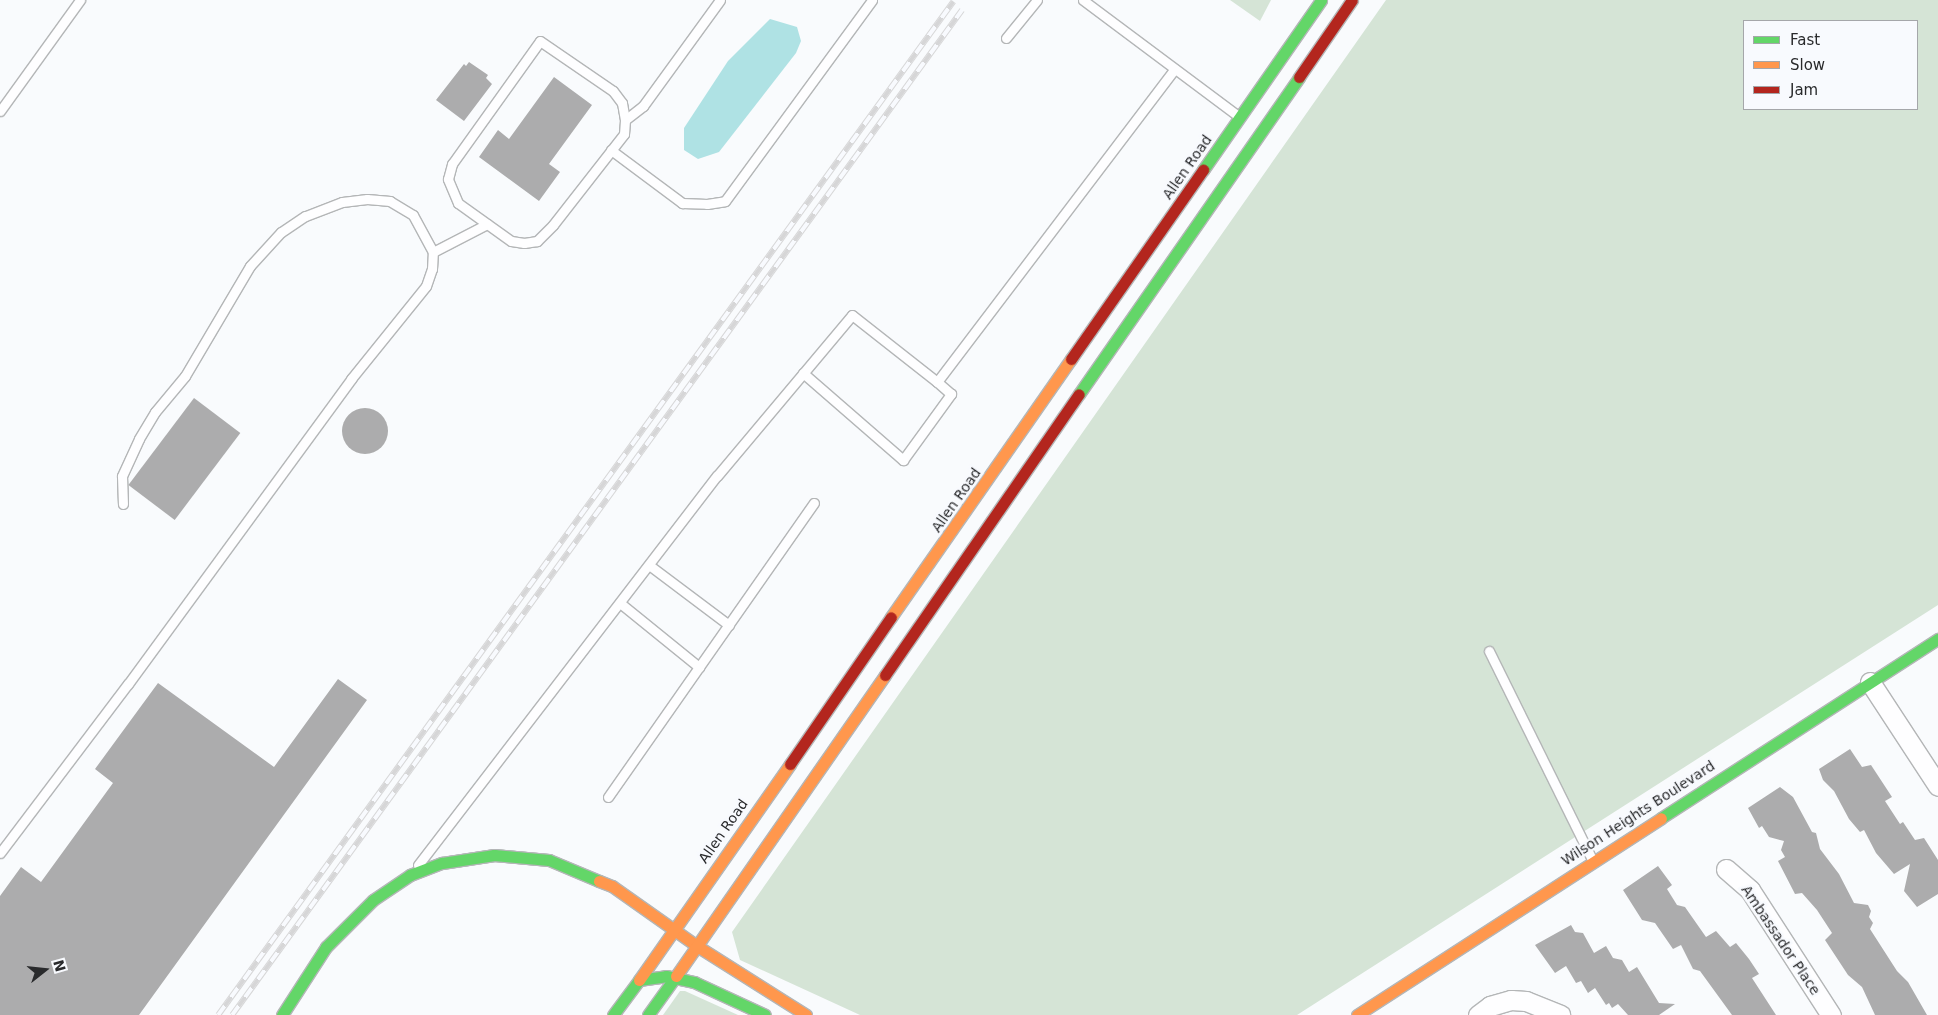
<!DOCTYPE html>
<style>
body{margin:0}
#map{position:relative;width:1938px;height:1015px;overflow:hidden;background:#f9fbfd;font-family:"DejaVu Sans",sans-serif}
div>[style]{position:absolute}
.green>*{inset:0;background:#d5e4d6}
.water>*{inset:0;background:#afe2e4}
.building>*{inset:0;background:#acacad;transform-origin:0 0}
.round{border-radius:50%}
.roads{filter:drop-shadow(1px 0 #b4b6b7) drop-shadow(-1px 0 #b4b6b7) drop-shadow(0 1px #b4b6b7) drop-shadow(0 -1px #b4b6b7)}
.lane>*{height:9px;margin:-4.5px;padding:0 4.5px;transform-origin:4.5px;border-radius:4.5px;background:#fefeff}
.street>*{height:19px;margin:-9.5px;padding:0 9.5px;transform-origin:9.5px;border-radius:9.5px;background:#fefeff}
.fast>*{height:11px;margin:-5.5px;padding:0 5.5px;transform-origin:5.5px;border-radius:5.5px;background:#63d668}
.slow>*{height:11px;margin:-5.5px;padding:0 5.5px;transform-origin:5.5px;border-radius:5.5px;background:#ff974d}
.jam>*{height:11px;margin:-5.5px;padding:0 5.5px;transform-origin:5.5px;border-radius:5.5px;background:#b3261e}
.rail>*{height:5.5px;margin-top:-2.75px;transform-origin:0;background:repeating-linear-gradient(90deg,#f8fafe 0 11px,#d6d6d7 0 22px);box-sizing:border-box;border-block:1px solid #d6d6d7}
span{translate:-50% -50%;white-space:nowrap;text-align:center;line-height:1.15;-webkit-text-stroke:5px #f8fafe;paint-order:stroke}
.street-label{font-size:14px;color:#292a2c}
.legend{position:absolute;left:1743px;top:20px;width:175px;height:90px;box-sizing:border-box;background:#f8fafe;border:1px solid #a5a7aa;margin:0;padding:6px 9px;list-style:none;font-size:15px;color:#292a2c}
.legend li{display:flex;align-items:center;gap:10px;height:25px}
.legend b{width:25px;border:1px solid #a5a7aa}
.north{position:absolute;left:20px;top:945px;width:50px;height:50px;-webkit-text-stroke:4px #f8fafe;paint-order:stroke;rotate:74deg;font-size:14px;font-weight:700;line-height:20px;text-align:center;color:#292a2c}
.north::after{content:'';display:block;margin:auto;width:18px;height:22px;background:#292a2c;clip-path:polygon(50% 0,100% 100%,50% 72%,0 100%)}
</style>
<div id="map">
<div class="green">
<div style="clip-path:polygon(1230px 0,1271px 0,1260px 21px)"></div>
<div style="clip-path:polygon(evenodd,1386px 0,1938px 0,1938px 605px,1297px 1015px,860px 1015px,740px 960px,732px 932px,1386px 0,1744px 21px,1917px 21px,1917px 109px,1744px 109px,1744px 21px)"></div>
<div style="clip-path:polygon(680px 991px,685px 991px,738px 1015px,663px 1015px)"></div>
</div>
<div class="water">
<div style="clip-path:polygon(770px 19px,797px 27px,801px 41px,796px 53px,719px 152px,698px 159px,684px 150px,684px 128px,728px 61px)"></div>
</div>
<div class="building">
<div style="clip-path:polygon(469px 62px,488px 75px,486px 78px,492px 84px,464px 121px,436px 100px,464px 64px,466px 66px)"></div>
<div style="clip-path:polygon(554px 77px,592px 105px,549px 164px,560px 172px,539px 201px,479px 157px,498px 130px,509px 139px)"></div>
<div style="left:194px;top:398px;width:58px;height:109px;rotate:37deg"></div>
<div class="round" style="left:342px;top:408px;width:46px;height:46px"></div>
<div style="clip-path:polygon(338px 679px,367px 700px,139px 1015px,0 1015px,0 896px,21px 867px,41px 882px,113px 783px,95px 769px,158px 683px,274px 767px)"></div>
<div style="clip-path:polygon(1850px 749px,1862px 767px,1871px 765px,1892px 797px,1885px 801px,1900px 824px,1903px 822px,1915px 840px,1924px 838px,1938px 860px,1938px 894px,1917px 907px,1904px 891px,1910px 864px,1894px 874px,1876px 853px,1864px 830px,1860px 832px,1849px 819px,1834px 791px,1823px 780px,1819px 769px)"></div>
<div style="clip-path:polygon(1780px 787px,1793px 797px,1812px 832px,1816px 833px,1820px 849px,1839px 874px,1854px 903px,1868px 905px,1871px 911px,1869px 917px,1873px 923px,1870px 929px,1897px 971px,1908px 982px,1927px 1015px,1875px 1015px,1862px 987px,1848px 975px,1825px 940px,1832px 933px,1817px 910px,1802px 893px,1795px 894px,1778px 861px,1785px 857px,1781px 850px,1784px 841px,1769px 837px,1762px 826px,1759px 828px,1748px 808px)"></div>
<div style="clip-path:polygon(1658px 866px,1672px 885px,1667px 889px,1677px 905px,1685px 907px,1706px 937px,1716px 931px,1730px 947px,1736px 943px,1749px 959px,1759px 974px,1752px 978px,1776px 1015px,1732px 1015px,1700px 971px,1693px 969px,1681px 945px,1673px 949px,1655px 923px,1642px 920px,1623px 890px)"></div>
<div style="clip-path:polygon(1571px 925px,1575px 932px,1583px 933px,1594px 953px,1606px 946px,1613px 958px,1622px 960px,1629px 972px,1637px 967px,1659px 1003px,1675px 1004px,1659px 1015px,1628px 1015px,1618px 1004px,1612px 1008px,1609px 1003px,1606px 1005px,1595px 988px,1588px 993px,1581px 981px,1576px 983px,1566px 966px,1555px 973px,1535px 945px)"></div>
</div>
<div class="roads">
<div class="lane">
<div style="left:1083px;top:0;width:194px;rotate:36.8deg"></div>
<div style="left:1006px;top:38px;width:49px;rotate:-50.8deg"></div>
<div style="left:540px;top:41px;width:88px;rotate:34.4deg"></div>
<div style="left:613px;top:91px;width:15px;rotate:53deg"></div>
<div style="left:622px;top:103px;width:17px;rotate:80deg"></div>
<div style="left:625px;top:120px;width:14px;rotate:94deg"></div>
<div style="left:624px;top:134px;width:115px;rotate:128deg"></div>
<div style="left:553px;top:225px;width:23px;rotate:135deg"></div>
<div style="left:537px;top:241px;width:13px;rotate:171deg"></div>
<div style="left:524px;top:243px;width:13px;rotate:-171deg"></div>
<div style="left:511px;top:241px;width:65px;rotate:-144.4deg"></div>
<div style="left:458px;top:203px;width:26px;rotate:-113deg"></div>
<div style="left:448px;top:179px;width:16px;rotate:-75deg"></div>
<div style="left:452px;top:164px;width:151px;rotate:-54.4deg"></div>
<div style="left:0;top:111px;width:137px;rotate:-54.2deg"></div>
<div style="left:625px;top:120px;width:23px;rotate:-38deg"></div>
<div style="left:643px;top:106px;width:131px;rotate:-54deg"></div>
<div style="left:611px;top:150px;width:89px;rotate:36.7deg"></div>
<div style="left:682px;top:203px;width:25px;rotate:2deg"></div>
<div style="left:707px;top:204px;width:18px;rotate:-9deg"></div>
<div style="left:725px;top:201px;width:249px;rotate:-53.8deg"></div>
<div style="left:433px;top:252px;width:61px;rotate:-27.4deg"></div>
<div style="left:803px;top:373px;width:133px;rotate:41deg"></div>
<div style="left:903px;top:460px;width:82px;rotate:-54deg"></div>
<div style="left:951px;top:394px;width:18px;rotate:-139deg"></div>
<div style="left:649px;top:565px;width:100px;rotate:36.9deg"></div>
<div style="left:620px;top:603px;width:102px;rotate:39deg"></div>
<div style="left:1489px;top:651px;width:232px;rotate:63.7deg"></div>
<div style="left:608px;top:797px;width:359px;rotate:-55deg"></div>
<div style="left:0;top:853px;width:212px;rotate:-52.9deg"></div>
<div style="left:128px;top:684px;width:378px;rotate:-53.8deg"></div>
<div style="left:351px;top:379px;width:119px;rotate:-51.1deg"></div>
<div style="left:426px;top:286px;width:18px;rotate:-71deg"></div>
<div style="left:432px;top:269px;width:17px;rotate:-87deg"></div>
<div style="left:433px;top:252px;width:42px;rotate:-118.4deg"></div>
<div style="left:413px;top:215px;width:27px;rotate:-149deg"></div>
<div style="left:390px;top:201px;width:23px;rotate:-175deg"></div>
<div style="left:367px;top:199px;width:25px;rotate:173deg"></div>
<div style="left:342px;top:202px;width:40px;rotate:159deg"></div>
<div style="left:305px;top:216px;width:29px;rotate:146deg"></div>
<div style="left:281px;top:232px;width:46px;rotate:132.4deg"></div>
<div style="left:250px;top:266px;width:128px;rotate:120.6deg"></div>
<div style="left:185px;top:376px;width:47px;rotate:129.8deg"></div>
<div style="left:155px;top:412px;width:31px;rotate:121deg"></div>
<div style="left:139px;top:439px;width:41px;rotate:114.7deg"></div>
<div style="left:122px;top:476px;width:28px;rotate:88deg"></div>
<div style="left:418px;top:865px;width:491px;rotate:-52.5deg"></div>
<div style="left:717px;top:476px;width:210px;rotate:-50deg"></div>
<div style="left:852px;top:315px;width:108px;rotate:38.2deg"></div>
<div style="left:937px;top:382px;width:393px;rotate:-52.8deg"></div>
</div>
<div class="street">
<div style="left:1870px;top:682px;width:124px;rotate:56.8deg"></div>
<div style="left:1726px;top:869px;width:32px;rotate:41deg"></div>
<div style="left:1750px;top:890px;width:149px;rotate:57.1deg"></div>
<div style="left:1478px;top:1015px;width:15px;rotate:-37deg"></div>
<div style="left:1490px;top:1006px;width:22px;rotate:-16deg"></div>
<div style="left:1511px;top:1000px;width:15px;rotate:4deg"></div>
<div style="left:1526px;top:1001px;width:37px;rotate:22deg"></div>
</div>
<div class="fast">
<div style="left:1203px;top:170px;width:207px;rotate:-55.2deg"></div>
<div style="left:1079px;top:394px;width:386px;rotate:-55.2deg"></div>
<div style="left:1661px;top:818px;width:330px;rotate:-32.9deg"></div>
<div style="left:282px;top:1015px;width:81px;rotate:-57.1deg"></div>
<div style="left:326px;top:947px;width:66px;rotate:-45deg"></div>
<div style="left:373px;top:900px;width:45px;rotate:-34deg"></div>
<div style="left:410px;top:875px;width:34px;rotate:-21deg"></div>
<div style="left:442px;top:863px;width:53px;rotate:-8.7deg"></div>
<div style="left:494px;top:855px;width:55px;rotate:5.2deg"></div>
<div style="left:549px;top:860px;width:54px;rotate:22.8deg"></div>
<div style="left:613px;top:1015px;width:44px;rotate:-53.4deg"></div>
<div style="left:639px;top:980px;width:27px;rotate:-8deg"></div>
<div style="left:666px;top:976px;width:29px;rotate:12deg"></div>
<div style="left:694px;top:982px;width:78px;rotate:24.9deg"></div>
<div style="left:648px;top:1015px;width:48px;rotate:-54.3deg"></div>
</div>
<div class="slow">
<div style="left:891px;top:617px;width:315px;rotate:-55.1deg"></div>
<div style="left:599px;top:881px;width:14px;rotate:21deg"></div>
<div style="left:612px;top:886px;width:104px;rotate:35.2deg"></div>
<div style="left:697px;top:946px;width:129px;rotate:32.3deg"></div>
<div style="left:676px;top:976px;width:366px;rotate:-55.2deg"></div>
<div style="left:639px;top:980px;width:264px;rotate:-55deg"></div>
<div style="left:1357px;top:1015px;width:362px;rotate:-32.9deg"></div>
</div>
<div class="jam">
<div style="left:1299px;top:77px;width:93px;rotate:-55.5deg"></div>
<div style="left:1071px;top:359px;width:231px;rotate:-55.1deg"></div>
<div style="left:885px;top:675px;width:341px;rotate:-55.4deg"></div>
<div style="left:790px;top:764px;width:178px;rotate:-55.5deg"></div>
</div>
</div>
<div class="rail">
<div style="left:218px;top:1015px;width:1252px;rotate:-54.04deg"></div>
<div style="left:232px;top:1015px;width:1242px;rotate:-54.01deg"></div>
</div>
<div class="street-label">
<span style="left:1187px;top:167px;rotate:-55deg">Allen Road</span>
<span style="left:956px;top:500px;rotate:-55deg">Allen Road</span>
<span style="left:1638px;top:813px;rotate:-33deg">Wilson Heights Boulevard</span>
<span style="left:723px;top:831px;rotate:-55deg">Allen Road</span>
<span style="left:1781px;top:940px;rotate:56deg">Ambassador Place</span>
</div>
<ul class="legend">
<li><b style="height:6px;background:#63d668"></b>Fast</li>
<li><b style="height:6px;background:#ff974d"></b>Slow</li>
<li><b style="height:6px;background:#b3261e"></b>Jam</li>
</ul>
<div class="north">N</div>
</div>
